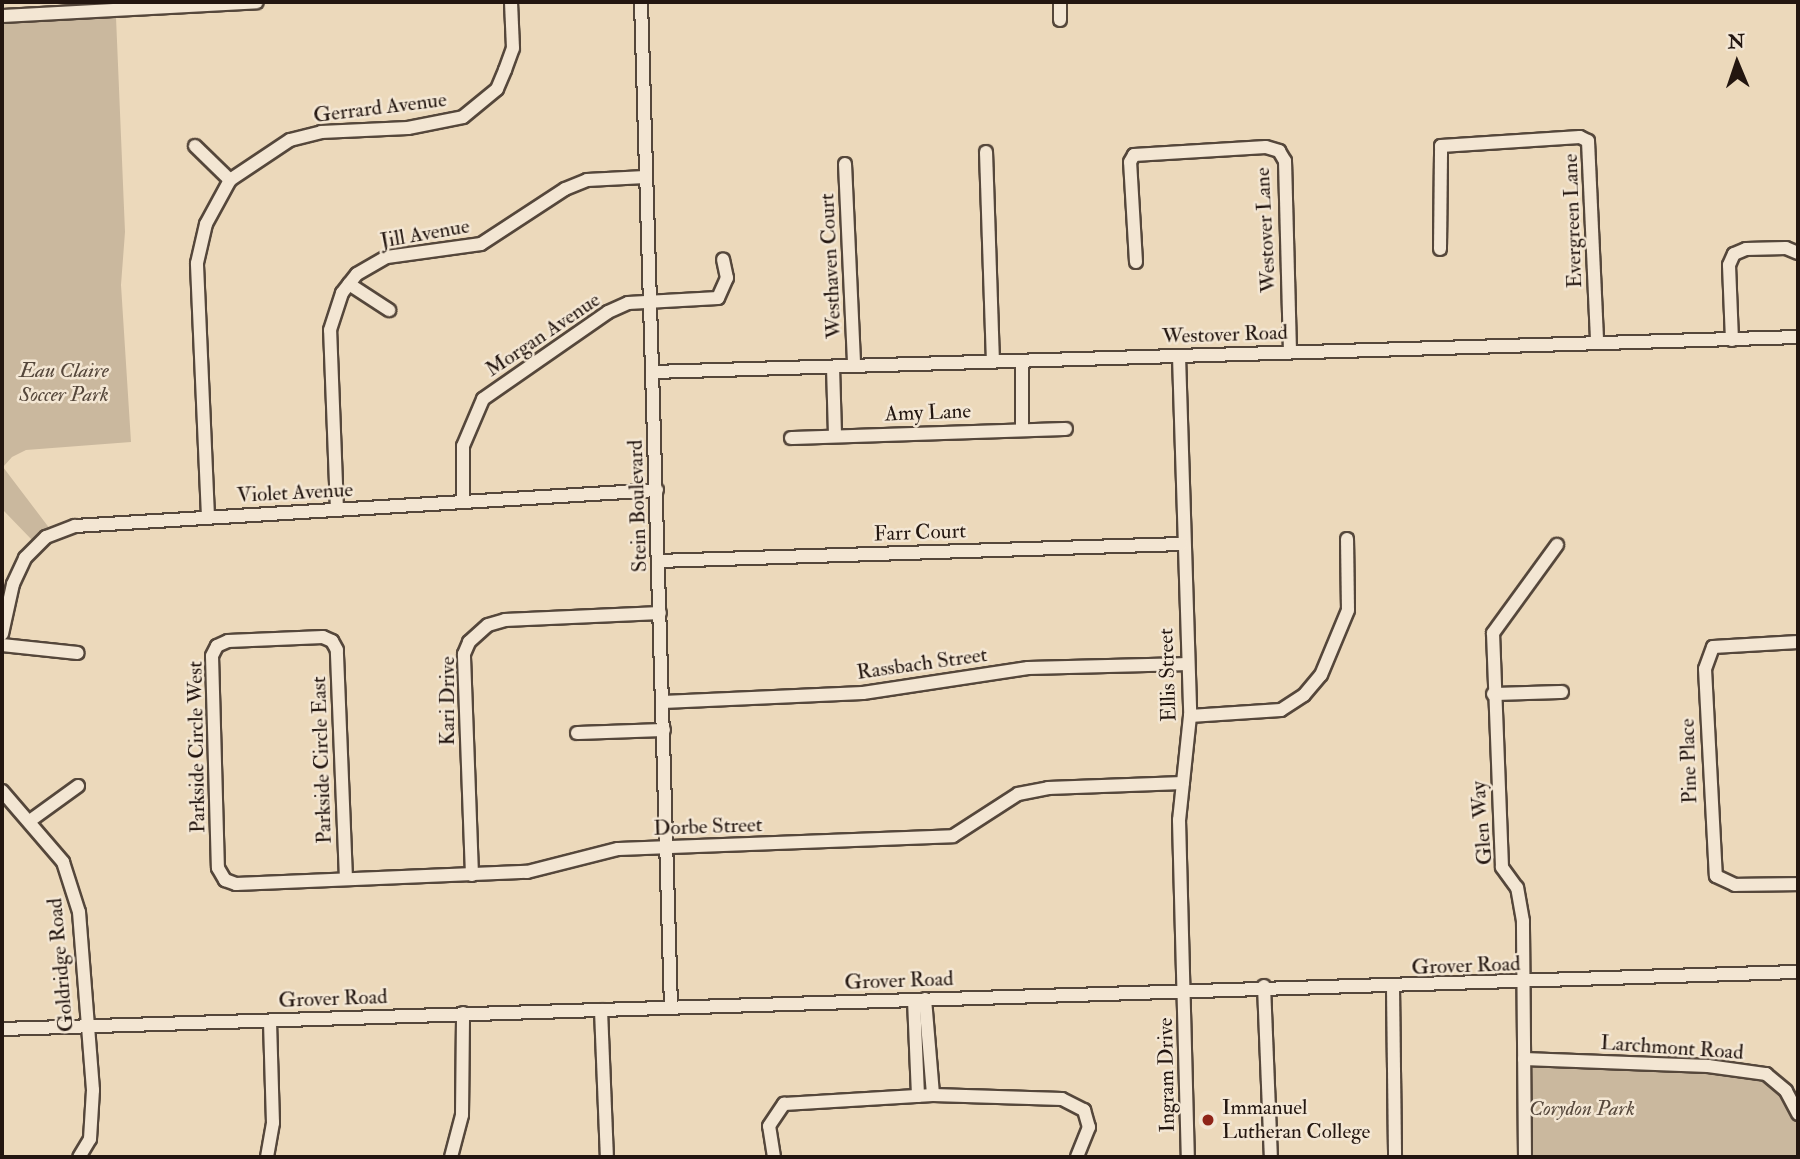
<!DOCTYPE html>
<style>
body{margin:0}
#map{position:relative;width:1800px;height:1159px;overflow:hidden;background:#ecd9bb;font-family:"IM FELL Double Pica",serif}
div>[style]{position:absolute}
.green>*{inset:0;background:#cab89e}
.roads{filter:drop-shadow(2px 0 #55473b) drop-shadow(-2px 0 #55473b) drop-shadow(0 2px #55473b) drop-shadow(0 -2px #55473b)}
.minor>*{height:12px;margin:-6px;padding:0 6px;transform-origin:6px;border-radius:6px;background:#f3e6d3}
.dots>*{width:19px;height:19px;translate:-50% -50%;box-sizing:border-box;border:4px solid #f3e6d3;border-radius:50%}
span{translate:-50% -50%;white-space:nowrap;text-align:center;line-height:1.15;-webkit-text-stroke:5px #f3e6d3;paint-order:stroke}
.street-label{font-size:21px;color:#231610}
.park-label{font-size:21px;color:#55473b;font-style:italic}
.poi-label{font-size:21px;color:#231610}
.left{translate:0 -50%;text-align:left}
.frame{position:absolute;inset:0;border:4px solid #231610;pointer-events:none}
.north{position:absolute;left:1702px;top:28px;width:70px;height:70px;-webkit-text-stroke:5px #f3e6d3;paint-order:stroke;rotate:358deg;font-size:19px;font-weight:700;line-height:28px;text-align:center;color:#231610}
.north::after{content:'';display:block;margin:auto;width:24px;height:32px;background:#231610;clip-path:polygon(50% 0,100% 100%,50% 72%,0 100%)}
</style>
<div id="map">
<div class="green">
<div style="clip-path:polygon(116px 17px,125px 232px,121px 285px,131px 442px,26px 450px,12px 457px,3px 467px,50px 529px,33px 541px,2px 509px,2px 24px)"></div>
<div style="clip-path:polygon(1524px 1059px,1766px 1074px,1798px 1114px,1798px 1157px,1525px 1157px)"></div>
</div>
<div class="roads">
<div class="minor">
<div style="left:641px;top:2px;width:1006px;rotate:88.29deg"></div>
<div style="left:1060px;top:2px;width:18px;rotate:90deg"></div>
<div style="left:2px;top:16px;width:255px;rotate:-3.1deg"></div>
<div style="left:195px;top:146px;width:49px;rotate:44.2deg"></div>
<div style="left:986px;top:152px;width:209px;rotate:88.1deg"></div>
<div style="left:845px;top:164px;width:201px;rotate:87.4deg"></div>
<div style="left:1440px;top:249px;width:103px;rotate:-89.4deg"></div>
<div style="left:1441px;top:146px;width:139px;rotate:-3.7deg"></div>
<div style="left:1580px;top:137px;width:9px;rotate:27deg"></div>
<div style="left:1588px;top:141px;width:202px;rotate:87.4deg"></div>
<div style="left:1136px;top:262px;width:100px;rotate:-93.4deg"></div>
<div style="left:1130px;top:162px;width:8px;rotate:-60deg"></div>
<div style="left:1134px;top:155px;width:132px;rotate:-3.5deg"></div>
<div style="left:1266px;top:147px;width:14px;rotate:17deg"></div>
<div style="left:1279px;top:151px;width:12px;rotate:59deg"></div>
<div style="left:1285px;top:161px;width:191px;rotate:88.5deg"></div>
<div style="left:349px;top:284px;width:48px;rotate:33deg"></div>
<div style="left:1732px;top:340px;width:75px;rotate:-92.3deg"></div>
<div style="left:1729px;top:265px;width:12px;rotate:-66deg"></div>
<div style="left:1734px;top:254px;width:13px;rotate:-23deg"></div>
<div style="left:1746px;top:249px;width:40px;rotate:-1.4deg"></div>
<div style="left:1786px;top:248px;width:13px;rotate:23deg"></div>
<div style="left:1179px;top:356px;width:360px;rotate:88.2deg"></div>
<div style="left:1190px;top:716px;width:105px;rotate:96deg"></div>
<div style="left:1179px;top:820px;width:337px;rotate:88.5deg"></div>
<div style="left:833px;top:367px;width:68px;rotate:88.3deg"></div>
<div style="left:653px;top:372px;width:1146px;rotate:-1.75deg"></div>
<div style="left:1022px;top:430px;width:69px;rotate:-90deg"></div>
<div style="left:791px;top:438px;width:275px;rotate:-1.9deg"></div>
<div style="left:463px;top:501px;width:55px;rotate:-90deg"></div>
<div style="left:463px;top:446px;width:51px;rotate:-66.9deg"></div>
<div style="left:483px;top:399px;width:152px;rotate:-34.8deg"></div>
<div style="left:608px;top:312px;width:22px;rotate:-24deg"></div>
<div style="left:628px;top:303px;width:90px;rotate:-3.2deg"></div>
<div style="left:718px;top:298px;width:22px;rotate:-66deg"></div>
<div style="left:727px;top:278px;width:19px;rotate:-102deg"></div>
<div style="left:337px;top:510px;width:180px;rotate:-92.2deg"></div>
<div style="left:330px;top:330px;width:39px;rotate:-72deg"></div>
<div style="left:342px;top:293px;width:24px;rotate:-52deg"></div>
<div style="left:357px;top:274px;width:34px;rotate:-30deg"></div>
<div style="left:387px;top:257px;width:95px;rotate:-7.9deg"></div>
<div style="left:481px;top:244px;width:100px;rotate:-33.2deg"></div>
<div style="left:565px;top:189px;width:24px;rotate:-22deg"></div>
<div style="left:587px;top:180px;width:58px;rotate:-3deg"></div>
<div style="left:208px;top:517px;width:254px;rotate:-92.5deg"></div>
<div style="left:197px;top:263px;width:40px;rotate:-77deg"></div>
<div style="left:206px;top:224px;width:50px;rotate:-61.4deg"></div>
<div style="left:230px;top:180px;width:72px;rotate:-33.7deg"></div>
<div style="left:290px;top:140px;width:32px;rotate:-14deg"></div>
<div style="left:321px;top:132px;width:87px;rotate:-2.6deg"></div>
<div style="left:408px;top:128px;width:56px;rotate:-11.3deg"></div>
<div style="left:463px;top:117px;width:44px;rotate:-39.5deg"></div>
<div style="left:497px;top:89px;width:21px;rotate:-67deg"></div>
<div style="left:505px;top:70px;width:23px;rotate:-70deg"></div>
<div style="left:513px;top:48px;width:46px;rotate:-92.5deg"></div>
<div style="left:658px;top:561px;width:524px;rotate:-1.86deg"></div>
<div style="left:2px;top:634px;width:51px;rotate:-77.6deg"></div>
<div style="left:13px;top:584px;width:29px;rotate:-65deg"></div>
<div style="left:25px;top:558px;width:30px;rotate:-45deg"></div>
<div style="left:46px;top:537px;width:31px;rotate:-21deg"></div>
<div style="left:75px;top:526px;width:583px;rotate:-3.54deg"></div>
<div style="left:1798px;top:642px;width:85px;rotate:176.6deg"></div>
<div style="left:1713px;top:647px;width:23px;rotate:110deg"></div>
<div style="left:1705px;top:669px;width:207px;rotate:87deg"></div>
<div style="left:1716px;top:876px;width:21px;rotate:25deg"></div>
<div style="left:1735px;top:885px;width:63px;rotate:-0.9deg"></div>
<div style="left:2px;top:645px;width:76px;rotate:6deg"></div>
<div style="left:1493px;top:694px;width:69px;rotate:-1.7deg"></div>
<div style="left:663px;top:702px;width:200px;rotate:-2.6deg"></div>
<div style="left:863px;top:693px;width:167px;rotate:-8.6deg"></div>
<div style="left:1028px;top:668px;width:159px;rotate:-1.4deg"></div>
<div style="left:1190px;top:716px;width:91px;rotate:-3.8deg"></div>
<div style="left:1281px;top:710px;width:27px;rotate:-33deg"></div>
<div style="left:1304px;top:695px;width:26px;rotate:-50deg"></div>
<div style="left:1321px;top:675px;width:70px;rotate:-67.4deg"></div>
<div style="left:1348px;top:610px;width:71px;rotate:-90.8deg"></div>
<div style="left:577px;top:733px;width:87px;rotate:-2deg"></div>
<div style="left:2px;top:791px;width:94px;rotate:49.3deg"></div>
<div style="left:63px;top:862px;width:52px;rotate:72.3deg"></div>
<div style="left:79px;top:912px;width:179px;rotate:85.5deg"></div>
<div style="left:93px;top:1090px;width:49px;rotate:93.5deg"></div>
<div style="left:90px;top:1139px;width:21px;rotate:121deg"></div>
<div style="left:31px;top:820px;width:58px;rotate:-35.9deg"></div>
<div style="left:472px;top:875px;width:221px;rotate:-92.1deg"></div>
<div style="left:464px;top:654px;width:13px;rotate:-67deg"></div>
<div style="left:469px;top:642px;width:25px;rotate:-42deg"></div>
<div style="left:488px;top:625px;width:18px;rotate:-16deg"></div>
<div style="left:505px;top:620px;width:155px;rotate:-2.6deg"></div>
<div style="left:346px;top:879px;width:229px;rotate:-92.3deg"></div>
<div style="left:337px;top:650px;width:10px;rotate:-119deg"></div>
<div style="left:332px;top:641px;width:10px;rotate:-156deg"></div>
<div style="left:323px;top:637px;width:95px;rotate:177.6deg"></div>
<div style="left:228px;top:641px;width:12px;rotate:156deg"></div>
<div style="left:217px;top:646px;width:11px;rotate:117deg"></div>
<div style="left:212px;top:656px;width:212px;rotate:88.4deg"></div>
<div style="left:218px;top:868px;width:14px;rotate:60deg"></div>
<div style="left:225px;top:880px;width:12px;rotate:20deg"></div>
<div style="left:236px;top:884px;width:291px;rotate:-2.4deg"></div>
<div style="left:527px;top:872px;width:94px;rotate:-14.2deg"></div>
<div style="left:618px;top:849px;width:335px;rotate:-2.2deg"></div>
<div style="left:953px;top:836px;width:77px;rotate:-32.9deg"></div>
<div style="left:1018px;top:794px;width:31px;rotate:-11deg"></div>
<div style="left:1048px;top:788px;width:135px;rotate:-2.1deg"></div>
<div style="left:1264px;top:986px;width:171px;rotate:87.7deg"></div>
<div style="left:1393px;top:988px;width:169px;rotate:89.3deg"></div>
<div style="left:925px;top:999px;width:96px;rotate:85.2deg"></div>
<div style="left:914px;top:1000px;width:96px;rotate:87.6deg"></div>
<div style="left:601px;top:1010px;width:147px;rotate:87.7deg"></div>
<div style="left:2px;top:1029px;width:1797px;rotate:-1.82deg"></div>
<div style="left:1524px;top:1059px;width:184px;rotate:2.2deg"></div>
<div style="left:1708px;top:1066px;width:59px;rotate:7.9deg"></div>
<div style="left:1766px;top:1074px;width:26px;rotate:40deg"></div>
<div style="left:1786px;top:1091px;width:26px;rotate:62deg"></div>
<div style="left:267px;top:1157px;width:35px;rotate:-80deg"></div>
<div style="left:273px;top:1123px;width:102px;rotate:-91.7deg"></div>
<div style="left:451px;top:1157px;width:43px;rotate:-75.3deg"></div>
<div style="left:462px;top:1115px;width:102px;rotate:-89.4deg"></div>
<div style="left:774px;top:1157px;width:31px;rotate:-99deg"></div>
<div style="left:769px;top:1126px;width:27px;rotate:-56deg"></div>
<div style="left:784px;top:1104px;width:149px;rotate:-3.5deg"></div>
<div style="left:933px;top:1095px;width:129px;rotate:1.8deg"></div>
<div style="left:1062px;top:1099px;width:25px;rotate:27deg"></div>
<div style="left:1084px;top:1110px;width:18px;rotate:74deg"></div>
<div style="left:1089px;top:1127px;width:32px;rotate:112deg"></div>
<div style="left:1525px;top:1157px;width:236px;rotate:-90.5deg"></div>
<div style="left:1523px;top:921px;width:34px;rotate:-100deg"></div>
<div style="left:1517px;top:888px;width:26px;rotate:-126deg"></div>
<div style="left:1502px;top:867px;width:234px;rotate:-92.2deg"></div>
<div style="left:1493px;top:633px;width:109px;rotate:-54deg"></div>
</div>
</div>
<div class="dots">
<div style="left:1208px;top:1120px;background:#8f2418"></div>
</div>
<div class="street-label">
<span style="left:380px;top:108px;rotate:-7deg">Gerrard Avenue</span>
<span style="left:1573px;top:221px;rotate:-92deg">Evergreen Lane</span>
<span style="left:1266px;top:230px;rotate:-93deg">Westover Lane</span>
<span style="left:425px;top:234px;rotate:-10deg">Jill Avenue</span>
<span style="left:831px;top:266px;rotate:-93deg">Westhaven Court</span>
<span style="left:543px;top:335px;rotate:-34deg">Morgan Avenue</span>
<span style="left:1225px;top:335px;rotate:-2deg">Westover Road</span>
<span style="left:928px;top:413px;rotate:-2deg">Amy Lane</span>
<span style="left:295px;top:493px;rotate:-3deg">Violet Avenue</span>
<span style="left:638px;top:506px;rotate:-92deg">Stein Boulevard</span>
<span style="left:920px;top:533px;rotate:-2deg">Farr Court</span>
<span style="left:922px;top:664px;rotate:-8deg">Rassbach Street</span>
<span style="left:1168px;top:675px;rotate:-92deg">Ellis Street</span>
<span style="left:448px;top:701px;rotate:-90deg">Kari Drive</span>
<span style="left:197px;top:747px;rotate:-91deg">Parkside Circle West</span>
<span style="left:322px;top:760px;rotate:-92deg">Parkside Circle East</span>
<span style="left:1689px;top:761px;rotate:-92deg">Pine Place</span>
<span style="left:1482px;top:823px;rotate:-95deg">Glen Way</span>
<span style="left:708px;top:827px;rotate:-2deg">Dorbe Street</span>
<span style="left:61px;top:965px;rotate:-95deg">Goldridge Road</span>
<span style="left:1466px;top:966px;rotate:-2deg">Grover Road</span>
<span style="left:899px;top:981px;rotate:-2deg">Grover Road</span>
<span style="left:333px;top:999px;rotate:-2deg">Grover Road</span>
<span style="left:1672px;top:1048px;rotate:4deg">Larchmont Road</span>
<span style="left:1167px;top:1075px;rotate:-91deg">Ingram Drive</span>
</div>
<div class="park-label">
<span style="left:64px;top:383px">Eau Claire<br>Soccer Park</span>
<span style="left:1582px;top:1109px">Corydon Park</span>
</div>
<div class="poi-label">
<span class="left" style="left:1222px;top:1120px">Immanuel<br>Lutheran College</span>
</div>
<div class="frame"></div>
<div class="north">N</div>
</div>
